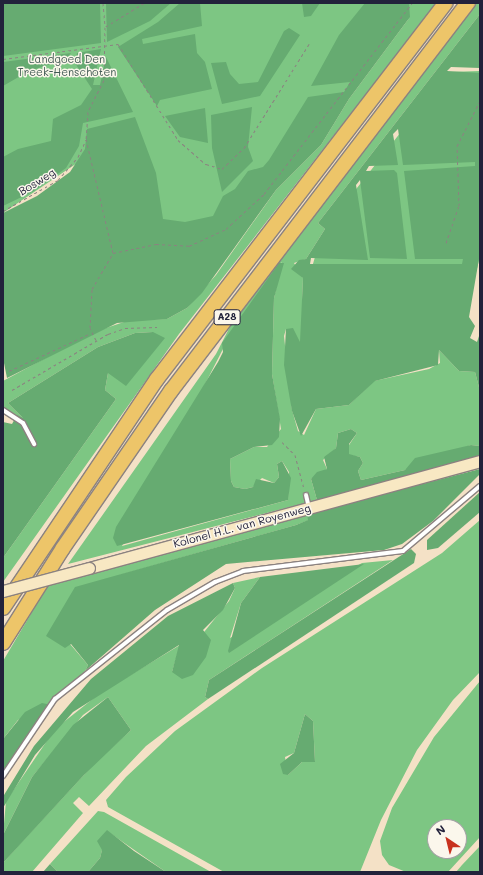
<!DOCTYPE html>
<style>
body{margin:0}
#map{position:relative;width:483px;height:875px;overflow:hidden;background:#f4e1c6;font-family:Mali,sans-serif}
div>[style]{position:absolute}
.green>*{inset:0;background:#7dc683}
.forest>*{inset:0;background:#66ab71}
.path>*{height:1px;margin-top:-0.5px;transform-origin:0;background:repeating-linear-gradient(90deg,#8b8280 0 3px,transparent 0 6px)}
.roads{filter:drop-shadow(1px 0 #8b8280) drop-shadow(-1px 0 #8b8280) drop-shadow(0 1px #8b8280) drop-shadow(0 -1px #8b8280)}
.lane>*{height:4px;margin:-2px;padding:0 2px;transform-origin:2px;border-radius:2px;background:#fff}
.secondary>*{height:11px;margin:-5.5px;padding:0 5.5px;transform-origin:5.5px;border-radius:5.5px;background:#f8e8c3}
.highway>*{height:14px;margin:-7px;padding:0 7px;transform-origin:7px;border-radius:7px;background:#edc569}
.bridges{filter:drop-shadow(1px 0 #8b8280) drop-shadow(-1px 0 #8b8280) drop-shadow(0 1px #8b8280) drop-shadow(0 -1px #8b8280)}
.secondary-bridge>*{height:11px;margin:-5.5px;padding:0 5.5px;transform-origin:5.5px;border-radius:5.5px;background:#f8e8c3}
span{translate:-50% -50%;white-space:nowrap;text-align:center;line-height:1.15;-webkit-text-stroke:3px #fbf7ec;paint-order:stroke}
.shield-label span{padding:1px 3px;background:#fbf7ec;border:1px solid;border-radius:3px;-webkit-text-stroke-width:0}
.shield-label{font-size:10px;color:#22223b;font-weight:700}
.park-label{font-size:11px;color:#425b54}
.street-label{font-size:11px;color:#22223b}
.frame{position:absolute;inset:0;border:4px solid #22223b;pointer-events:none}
.north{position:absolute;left:427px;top:819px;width:40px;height:40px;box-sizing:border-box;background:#fbf7ec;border:1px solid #a4a2a5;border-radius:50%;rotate:325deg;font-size:11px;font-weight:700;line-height:16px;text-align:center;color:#22223b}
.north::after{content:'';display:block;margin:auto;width:14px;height:18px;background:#c8321e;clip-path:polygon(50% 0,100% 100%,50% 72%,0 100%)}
</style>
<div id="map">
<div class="green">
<div style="clip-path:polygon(3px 3px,437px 3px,179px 334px,3px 582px,3px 558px,116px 399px,105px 390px,108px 373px,153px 332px,135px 333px,98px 347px,8px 403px,26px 421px,3px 407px,3px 381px,94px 332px,130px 320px,167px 319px,187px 308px,216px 275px,276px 190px,321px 145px,349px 99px,410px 17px,361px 72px,303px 148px,181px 262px,92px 153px,3px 213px)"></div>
<div style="clip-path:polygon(evenodd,476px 3px,480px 3px,480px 14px,318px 223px,325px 229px,306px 259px,294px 263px,303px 278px,302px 302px,317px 250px,346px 202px,448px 72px,480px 71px,480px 256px,466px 314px,300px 395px,298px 342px,286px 329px,284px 336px,292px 410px,298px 431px,304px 435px,316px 409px,349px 405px,374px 381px,429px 369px,440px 363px,439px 350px,459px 371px,475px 372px,480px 391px,480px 446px,471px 445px,405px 470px,361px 480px,358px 471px,363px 463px,360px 457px,349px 455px,349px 445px,357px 433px,351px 429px,338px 433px,336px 448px,323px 460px,327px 469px,311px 479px,317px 500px,68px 564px,216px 354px,236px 315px,476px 3px,282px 262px,274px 298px,272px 374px,281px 429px,267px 447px,254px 447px,230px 459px,231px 481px,234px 487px,245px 489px,253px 487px,262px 478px,274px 483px,279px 477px,277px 464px,282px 461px,289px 472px,288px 500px,122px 546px,224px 347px,282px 262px)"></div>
<div style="clip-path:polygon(307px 514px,309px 520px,296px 525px,120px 575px,70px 644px,88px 665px,85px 671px,52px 705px,18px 720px,3px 739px,3px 661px,48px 585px)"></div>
<div style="clip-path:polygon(evenodd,480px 520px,480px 672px,453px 700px,417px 750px,381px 820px,360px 872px,224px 872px,108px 807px,106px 800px,126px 777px,175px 731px,262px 668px,442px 553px,480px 520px,305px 714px,313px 721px,315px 762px,302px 762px,288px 775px,285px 757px,294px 753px,305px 714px)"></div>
<div style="clip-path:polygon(393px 560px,209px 680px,205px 697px,208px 699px,146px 746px,89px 806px,79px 797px,73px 803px,83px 813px,32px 872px,3px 872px,3px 863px,20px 844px,95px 763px,131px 730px,108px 697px,83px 715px,32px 777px,3px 835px,6px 801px,55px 729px,99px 694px,180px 645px,172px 672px,229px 601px,235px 588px,233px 583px,260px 577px,241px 603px,230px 638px,362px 563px)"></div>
<div style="clip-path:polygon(evenodd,480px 681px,480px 837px,448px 872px,406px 872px,389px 865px,382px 855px,380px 841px,392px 808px,434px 737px,480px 681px,435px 827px,459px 827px,459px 851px,435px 851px,435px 827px)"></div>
<div style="clip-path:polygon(98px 811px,104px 812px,211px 872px,166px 872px,107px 831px,100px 858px,88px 872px,58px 872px,50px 864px)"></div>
<div style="clip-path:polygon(480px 846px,480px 872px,456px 872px,462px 865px)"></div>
</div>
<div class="forest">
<div style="clip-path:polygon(3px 3px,100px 3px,101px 43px,3px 56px)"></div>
<div style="clip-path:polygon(106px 3px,171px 3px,150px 21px,107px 42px)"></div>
<div style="clip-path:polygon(180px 3px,200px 3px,202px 26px,142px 39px,143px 44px,195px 34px,197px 53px,205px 62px,212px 89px,160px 100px,157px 106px,118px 47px,158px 22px)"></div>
<div style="clip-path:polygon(302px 3px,320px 3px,311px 16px,304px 17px)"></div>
<div style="clip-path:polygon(365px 3px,409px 3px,410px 17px,349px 99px,321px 145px,276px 190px,202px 293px,187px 308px,167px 319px,117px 323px,7px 378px,3px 358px,3px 213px,37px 196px,70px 172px,85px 149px,87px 129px,135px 117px,156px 173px,163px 219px,185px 222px,213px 216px,223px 196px,235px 189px,248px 171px,263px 167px,269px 160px,308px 97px,344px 92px,350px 82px,311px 86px,339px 35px)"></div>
<div style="clip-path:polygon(evenodd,480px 14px,480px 68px,451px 67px,447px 71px,480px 73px,480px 253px,469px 317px,475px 326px,470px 338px,477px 342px,480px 333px,480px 391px,475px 372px,459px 371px,439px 350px,438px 365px,375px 381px,349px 405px,316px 409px,301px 436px,292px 411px,284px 365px,286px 329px,293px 328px,300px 342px,303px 278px,291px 269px,299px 260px,306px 259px,325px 229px,318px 223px,480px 14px,398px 129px,403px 165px,475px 162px,475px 166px,404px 171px,415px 259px,463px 259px,462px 264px,310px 264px,311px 258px,368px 260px,356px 185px,360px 180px,370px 258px,407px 259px,397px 173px,394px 170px,366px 171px,369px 166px,398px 165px,393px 134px,398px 129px)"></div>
<div style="clip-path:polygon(289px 28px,300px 35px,260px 96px,222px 104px,211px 63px,226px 62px,230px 74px,239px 84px,258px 82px,284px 31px)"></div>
<div style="clip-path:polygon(101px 49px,93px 85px,100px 85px,106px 57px,133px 112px,83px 123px,79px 146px,66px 168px,34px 191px,3px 206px,3px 157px,18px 149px,51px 141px,53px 119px,81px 105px,92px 89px,75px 63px,77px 53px)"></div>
<div style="clip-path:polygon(71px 53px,66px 59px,29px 71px,3px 86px,3px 62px)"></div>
<div style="clip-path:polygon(252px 107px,248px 147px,253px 161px,222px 192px,212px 148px,211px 115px)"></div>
<div style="clip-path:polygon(205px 108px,208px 143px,180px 137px,165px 116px)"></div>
<div style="clip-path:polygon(279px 263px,284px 263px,274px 298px,272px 374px,280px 419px,279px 437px,272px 445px,254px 447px,230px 459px,231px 481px,234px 487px,245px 489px,253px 487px,256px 479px,274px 483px,279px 477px,277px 464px,282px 461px,291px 478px,288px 500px,117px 546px,113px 538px,116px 527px,218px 362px,223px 352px,222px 343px)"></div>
<div style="clip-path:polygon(153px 332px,165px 338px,126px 386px,108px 373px,105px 390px,116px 399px,3px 558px,3px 422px,12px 424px,17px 415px,23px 418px,8px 403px,98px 347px,135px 333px)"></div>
<div style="clip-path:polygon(351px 429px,357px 433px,349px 444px,349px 454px,360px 457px,363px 463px,358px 471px,361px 480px,405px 470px,415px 458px,471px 445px,480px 446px,480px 456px,317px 500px,311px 479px,317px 472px,327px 469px,324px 457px,336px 448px,338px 433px)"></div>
<div style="clip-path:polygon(480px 469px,480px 474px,433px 521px,402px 544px,384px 550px,226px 564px,155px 610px,85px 671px,88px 665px,71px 644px,65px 648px,46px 636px,75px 587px,296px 525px,308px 520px,307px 514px)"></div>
<div style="clip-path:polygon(480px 492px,480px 512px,438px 548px,427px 550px,427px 540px)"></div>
<div style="clip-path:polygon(411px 549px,416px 554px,414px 563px,208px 699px,205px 697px,209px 680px)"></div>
<div style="clip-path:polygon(364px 564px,229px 653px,228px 651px,241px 603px,260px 577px)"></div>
<div style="clip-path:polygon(233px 583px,235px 588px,223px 610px,203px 630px,211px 640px,206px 657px,193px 675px,182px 679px,172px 672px,179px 645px,73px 712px,35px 755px,3px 808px,4px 795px,34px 746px,91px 679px,168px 616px)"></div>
<div style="clip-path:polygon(108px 697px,131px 730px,84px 775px,3px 863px,3px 835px,32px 777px,73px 725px)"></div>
<div style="clip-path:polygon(42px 703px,52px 705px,23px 741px,3px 775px,3px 739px,25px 712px)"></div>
<div style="clip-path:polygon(305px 714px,313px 721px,315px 762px,302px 762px,288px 775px,283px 774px,280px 764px,294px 753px)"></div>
<div style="clip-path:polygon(107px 830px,134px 851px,166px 872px,88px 872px,100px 858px,102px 850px,97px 841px)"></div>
<div style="clip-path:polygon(50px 864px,58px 872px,43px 872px)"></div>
</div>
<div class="path">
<div style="left:103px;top:3px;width:23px;rotate:85deg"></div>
<div style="left:144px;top:3px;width:46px;rotate:148.4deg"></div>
<div style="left:105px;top:27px;width:53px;rotate:91.1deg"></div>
<div style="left:104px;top:80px;width:36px;rotate:117deg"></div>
<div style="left:88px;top:112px;width:27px;rotate:94deg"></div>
<div style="left:86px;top:139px;width:117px;rotate:76.7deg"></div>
<div style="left:113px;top:253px;width:44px;rotate:-11.8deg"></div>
<div style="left:156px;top:244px;width:33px;rotate:3deg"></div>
<div style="left:189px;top:246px;width:41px;rotate:-24.7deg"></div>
<div style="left:226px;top:229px;width:52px;rotate:-42.6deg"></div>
<div style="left:264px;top:194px;width:242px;rotate:-52.2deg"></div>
<div style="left:3px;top:59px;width:116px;rotate:-7.4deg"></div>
<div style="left:118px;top:44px;width:113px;rotate:58deg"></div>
<div style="left:178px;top:140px;width:37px;rotate:41deg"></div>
<div style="left:206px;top:164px;width:17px;rotate:17deg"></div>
<div style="left:222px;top:169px;width:30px;rotate:-44deg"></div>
<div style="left:244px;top:148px;width:123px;rotate:-58deg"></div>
<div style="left:3px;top:211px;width:63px;rotate:-29.4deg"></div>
<div style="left:58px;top:180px;width:30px;rotate:-49deg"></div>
<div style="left:78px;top:157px;width:19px;rotate:-65deg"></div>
<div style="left:446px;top:243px;width:39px;rotate:-71deg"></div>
<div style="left:459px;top:206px;width:60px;rotate:-91.9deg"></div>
<div style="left:457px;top:146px;width:51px;rotate:-62.9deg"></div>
<div style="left:96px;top:340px;width:13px;rotate:-117deg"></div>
<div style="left:90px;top:328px;width:39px;rotate:-87deg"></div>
<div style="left:92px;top:289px;width:42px;rotate:-59.7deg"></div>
<div style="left:9px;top:371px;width:90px;rotate:-24.9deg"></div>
<div style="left:12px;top:390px;width:111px;rotate:-30.3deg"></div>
<div style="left:108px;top:334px;width:18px;rotate:-19deg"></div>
<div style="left:125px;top:328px;width:32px;rotate:-2deg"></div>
<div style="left:282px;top:442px;width:18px;rotate:45deg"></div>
<div style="left:295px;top:455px;width:35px;rotate:75deg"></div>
</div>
<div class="roads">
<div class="lane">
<div style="left:3px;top:410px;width:24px;rotate:33deg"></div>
<div style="left:23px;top:423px;width:24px;rotate:62deg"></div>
<div style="left:306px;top:495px;width:13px;rotate:77deg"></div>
<div style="left:3px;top:776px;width:93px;rotate:-56deg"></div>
<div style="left:55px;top:699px;width:143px;rotate:-38.5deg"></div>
<div style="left:167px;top:610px;width:56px;rotate:-30.3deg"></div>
<div style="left:215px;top:582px;width:30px;rotate:-21deg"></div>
<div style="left:243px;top:571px;width:161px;rotate:-7.1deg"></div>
<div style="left:403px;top:551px;width:101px;rotate:-40.2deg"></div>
</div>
<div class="secondary">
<div style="left:89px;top:568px;width:405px;rotate:-15.3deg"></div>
</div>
<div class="highway">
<div style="left:3px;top:608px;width:276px;rotate:-56.1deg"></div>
<div style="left:157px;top:379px;width:474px;rotate:-52.5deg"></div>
<div style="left:3px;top:643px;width:112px;rotate:-57.7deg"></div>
<div style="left:63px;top:548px;width:191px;rotate:-55.5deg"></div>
<div style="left:171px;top:391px;width:489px;rotate:-52.6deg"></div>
</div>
</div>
<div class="bridges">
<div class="secondary-bridge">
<div style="left:3px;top:591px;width:89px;rotate:-15deg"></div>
</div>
</div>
<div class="shield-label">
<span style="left:227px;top:317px">A28</span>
</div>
<div class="park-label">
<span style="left:67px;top:66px">Landgoed Den<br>Treek-Henschoten</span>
</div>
<div class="street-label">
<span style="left:37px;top:182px;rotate:-32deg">Bosweg</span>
<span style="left:242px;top:526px;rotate:-15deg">Kolonel H.L. van Royenweg</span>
</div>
<div class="frame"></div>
<div class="north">N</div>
</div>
